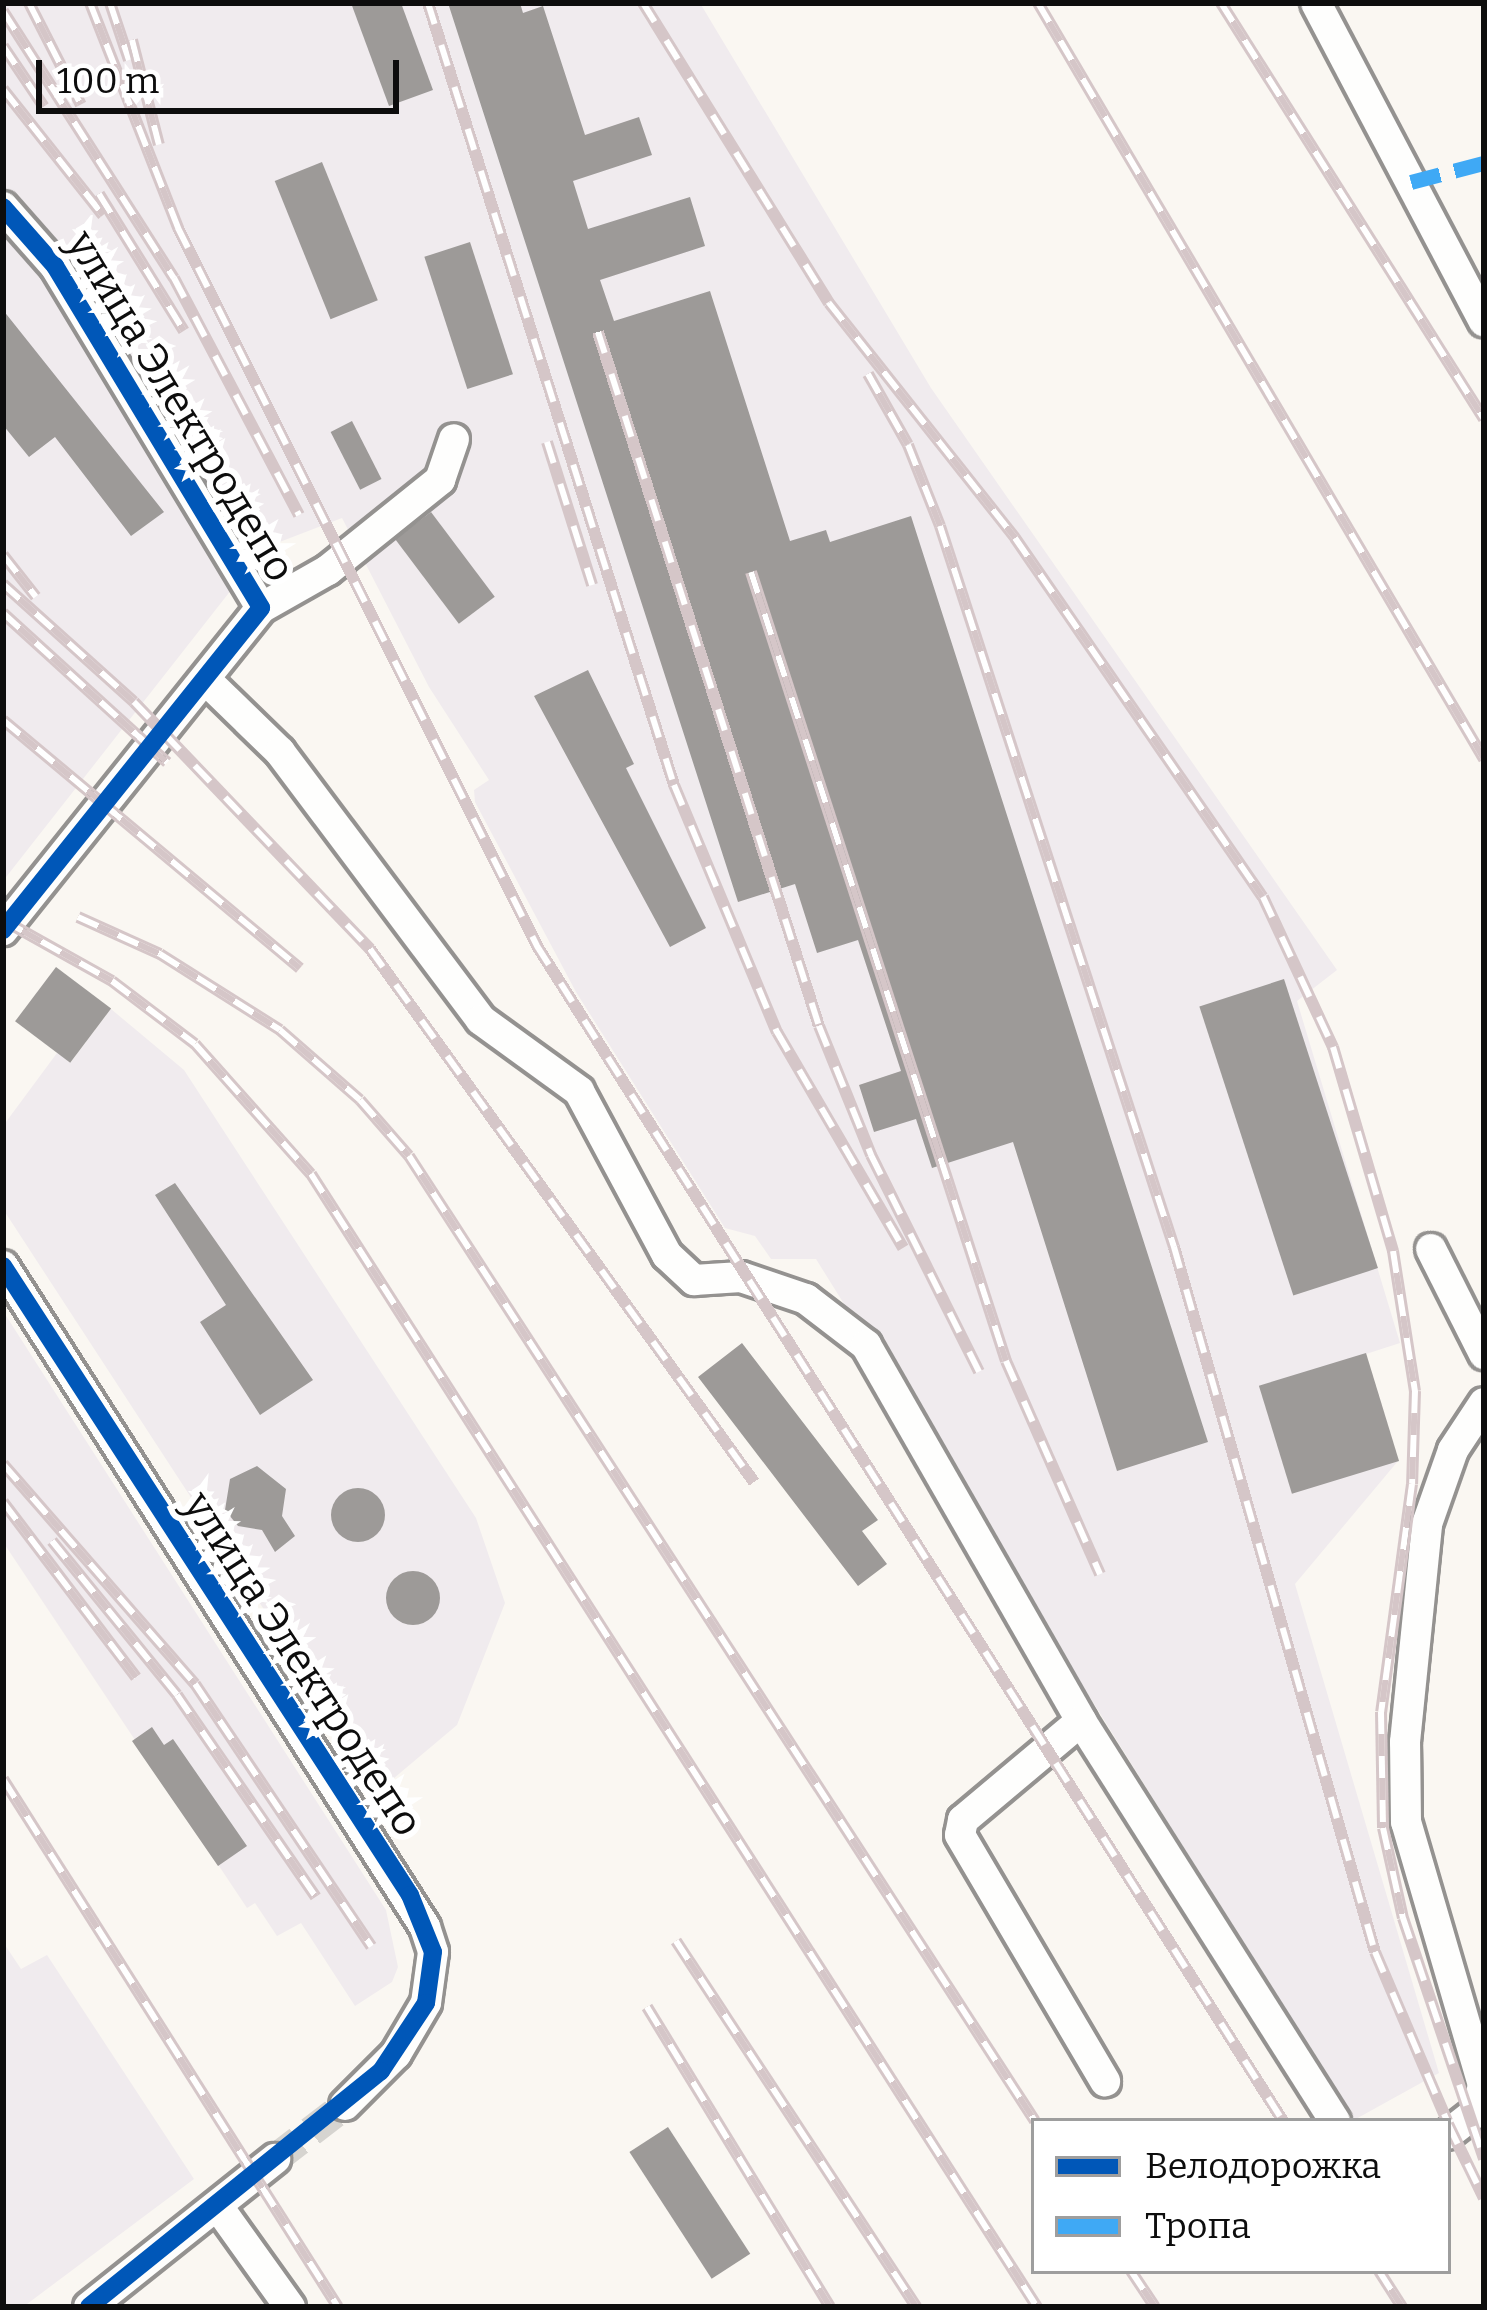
<!DOCTYPE html>
<meta charset="utf-8">
<style>
body{margin:0}
#map{position:relative;width:1487px;height:2310px;overflow:hidden;background:#faf7f2;font-family:Bitter,serif}
div>[style]{position:absolute}
.industrial>*{inset:0;background:#f0ebee}
.building>*{inset:0;background:#9d9a98;transform-origin:0 0}
.round{border-radius:50%}
.minor-tunnel>*{height:30px;margin-top:-15px;transform-origin:0;background:repeating-linear-gradient(90deg,#d6d4d0 0 30px,transparent 0 45px)}
.roads{filter:drop-shadow(3px 0 #949290) drop-shadow(-3px 0 #949290) drop-shadow(0 3px #949290) drop-shadow(0 -3px #949290)}
.minor>*{height:30px;margin:-15px;padding:0 15px;transform-origin:15px;border-radius:15px;background:#fefefd}
.rail>*{height:12px;margin-top:-6px;transform-origin:0;background:repeating-linear-gradient(90deg,#fff 0 22px,#d5c6c8 0 44px);box-sizing:border-box;border-block:3px solid #d5c6c8}
.quiet>*{height:15px;margin-top:-7.5px;transform-origin:0;background:repeating-linear-gradient(90deg,#3fa9f5 0 30px,transparent 0 45px)}
.cycleway>*{height:18px;margin:-9px;padding:0 9px;transform-origin:9px;border-radius:9px;background:#0057b8}
span{translate:-50% -50%;white-space:nowrap;text-align:center;line-height:1.15;-webkit-text-stroke:12px #fff;paint-order:stroke}
.street-label{font-size:42px;color:#0d0d0d}
.frame{position:absolute;inset:0;border:6px solid #0d0d0d;pointer-events:none}
.legend{position:absolute;left:1031px;top:2118px;width:420px;height:156px;box-sizing:border-box;background:#fff;border:3px solid #9e9e9e;margin:0;padding:15px 21px;list-style:none;font-size:36px;color:#0d0d0d}
.legend li{display:flex;align-items:center;gap:24px;height:60px}
.legend b{width:60px;border:3px solid #9e9e9e}
.scale{position:absolute;left:36px;top:60px;width:363px;height:54px;box-sizing:border-box;border:6px solid #0d0d0d;border-top:0;padding-left:15px;font-size:36px;line-height:42px;white-space:nowrap;color:#0d0d0d;-webkit-text-stroke:9px #fff;paint-order:stroke}
</style>
<div id="map">
<div class="industrial">
<div style="clip-path:polygon(3px 3px,700px 3px,931px 388px,1337px 970px,1297px 1001px,1400px 1343px,1366px 1354px,1398px 1461px,1295px 1584px,1439px 2073px,1354px 2120px,816px 1259px,771px 1259px,755px 1236px,725px 1228px,576px 992px,475px 802px,474px 790px,489px 780px,429px 687px,342px 518px,264px 548px,3px 881px)"></div>
<div style="clip-path:polygon(111px 1009px,184px 1070px,476px 1518px,505px 1603px,457px 1725px,381px 1789px,3px 1209px,3px 1126px,57px 1053px,71px 1062px)"></div>
<div style="clip-path:polygon(3px 1311px,386px 1910px,398px 1967px,392px 1982px,355px 2006px,301px 1923px,277px 1936px,255px 1903px,247px 1908px,3px 1542px)"></div>
<div style="clip-path:polygon(3px 1942px,21px 1969px,47px 1955px,194px 2179px,23px 2307px,3px 2307px)"></div>
</div>
<div class="building">
<div style="clip-path:polygon(351px 3px,401px 3px,433px 90px,389px 106px)"></div>
<div style="clip-path:polygon(448px 3px,520px 3px,523px 13px,543px 6px,585px 135px,639px 117px,652px 155px,573px 181px,588px 229px,690px 197px,705px 246px,600px 280px,614px 321px,710px 291px,790px 541px,826px 530px,830px 542px,911px 516px,1208px 1442px,1117px 1471px,1013px 1142px,932px 1168px,916px 1119px,874px 1132px,859px 1085px,901px 1071px,858px 940px,817px 953px,795px 884px,738px 902px)"></div>
<div style="left:322px;top:162px;width:149px;height:51px;rotate:68deg"></div>
<div style="left:470px;top:242px;width:139px;height:48px;rotate:72deg"></div>
<div style="clip-path:polygon(3px 310px,164px 512px,131px 536px,55px 437px,29px 457px,3px 425px)"></div>
<div style="left:352px;top:421px;width:65px;height:24px;rotate:63deg"></div>
<div style="left:431px;top:512px;width:106px;height:45px;rotate:53deg"></div>
<div style="clip-path:polygon(588px 670px,634px 764px,626px 768px,706px 928px,670px 947px,534px 696px)"></div>
<div style="left:56px;top:967px;width:69px;height:68px;rotate:37deg"></div>
<div style="left:1284px;top:979px;width:304px;height:89px;rotate:72deg"></div>
<div style="clip-path:polygon(175px 1183px,313px 1380px,260px 1415px,200px 1322px,226px 1305px,155px 1195px)"></div>
<div style="clip-path:polygon(742px 1343px,878px 1520px,862px 1531px,887px 1564px,858px 1586px,698px 1377px)"></div>
<div style="left:1366px;top:1353px;width:113px;height:112px;rotate:73deg"></div>
<div style="clip-path:polygon(257px 1466px,286px 1489px,282px 1516px,295px 1536px,275px 1552px,262px 1530px,238px 1526px,225px 1510px,230px 1479px)"></div>
<div class="round" style="left:331px;top:1488px;width:54px;height:54px"></div>
<div class="round" style="left:386px;top:1571px;width:54px;height:54px"></div>
<div style="clip-path:polygon(152px 1727px,164px 1745px,173px 1739px,247px 1846px,218px 1866px,132px 1741px)"></div>
<div style="left:668px;top:2127px;width:151px;height:46px;rotate:57deg"></div>
</div>
<div class="minor-tunnel">
<div style="left:275px;top:2159px;width:88px;rotate:-37.6deg"></div>
</div>
<div class="roads">
<div class="minor">
<div style="left:1316px;top:3px;width:360px;rotate:62.2deg"></div>
<div style="left:3px;top:207px;width:79px;rotate:48.6deg"></div>
<div style="left:55px;top:266px;width:399px;rotate:58.9deg"></div>
<div style="left:261px;top:608px;width:413px;rotate:128.7deg"></div>
<div style="left:261px;top:608px;width:77px;rotate:-29.6deg"></div>
<div style="left:328px;top:570px;width:144px;rotate:-38.8deg"></div>
<div style="left:440px;top:480px;width:43px;rotate:-71.1deg"></div>
<div style="left:207px;top:681px;width:102px;rotate:44.2deg"></div>
<div style="left:280px;top:752px;width:335px;rotate:53.1deg"></div>
<div style="left:481px;top:1020px;width:121px;rotate:35.9deg"></div>
<div style="left:579px;top:1091px;width:186px;rotate:61.8deg"></div>
<div style="left:667px;top:1255px;width:37px;rotate:43deg"></div>
<div style="left:694px;top:1280px;width:47px;rotate:-3.7deg"></div>
<div style="left:741px;top:1277px;width:69px;rotate:18.7deg"></div>
<div style="left:806px;top:1299px;width:76px;rotate:37.5deg"></div>
<div style="left:866px;top:1345px;width:433px;rotate:60.2deg"></div>
<div style="left:1081px;top:1721px;width:474px;rotate:57.6deg"></div>
<div style="left:1431px;top:1249px;width:118px;rotate:63.2deg"></div>
<div style="left:3px;top:1266px;width:784px;rotate:57.44deg"></div>
<div style="left:425px;top:1927px;width:26px;rotate:72deg"></div>
<div style="left:433px;top:1952px;width:51px;rotate:97.8deg"></div>
<div style="left:426px;top:2003px;width:59px;rotate:120.5deg"></div>
<div style="left:396px;top:2054px;width:72px;rotate:135deg"></div>
<div style="left:1081px;top:1721px;width:154px;rotate:140deg"></div>
<div style="left:963px;top:1820px;width:15px;rotate:101deg"></div>
<div style="left:960px;top:1835px;width:286px;rotate:59.5deg"></div>
<div style="left:1448px;top:2134px;width:37px;rotate:-38deg"></div>
<div style="left:1477px;top:2111px;width:27px;rotate:-77deg"></div>
<div style="left:1483px;top:2085px;width:274px;rotate:-106.3deg"></div>
<div style="left:1406px;top:1822px;width:80px;rotate:-90.7deg"></div>
<div style="left:1405px;top:1742px;width:219px;rotate:-84.2deg"></div>
<div style="left:1427px;top:1524px;width:78px;rotate:-70.6deg"></div>
<div style="left:1453px;top:1450px;width:56px;rotate:-56.6deg"></div>
<div style="left:219px;top:2208px;width:122px;rotate:54.4deg"></div>
<div style="left:89px;top:2307px;width:238px;rotate:-38.5deg"></div>
</div>
</div>
<div class="rail">
<div style="left:29px;top:3px;width:114px;rotate:63deg"></div>
<div style="left:90px;top:3px;width:242px;rotate:68.6deg"></div>
<div style="left:178px;top:228px;width:803px;rotate:63.43deg"></div>
<div style="left:537px;top:946px;width:1392px;rotate:57.59deg"></div>
<div style="left:110px;top:3px;width:60px;rotate:71.6deg"></div>
<div style="left:428px;top:3px;width:820px;rotate:72.54deg"></div>
<div style="left:674px;top:785px;width:268px;rotate:67.4deg"></div>
<div style="left:777px;top:1032px;width:250px;rotate:59.7deg"></div>
<div style="left:643px;top:3px;width:353px;rotate:58.2deg"></div>
<div style="left:829px;top:303px;width:300px;rotate:51.6deg"></div>
<div style="left:1015px;top:538px;width:436px;rotate:55.4deg"></div>
<div style="left:1263px;top:897px;width:166px;rotate:65deg"></div>
<div style="left:1333px;top:1047px;width:213px;rotate:73.6deg"></div>
<div style="left:1393px;top:1251px;width:142px;rotate:81.1deg"></div>
<div style="left:1415px;top:1391px;width:93px;rotate:91.8deg"></div>
<div style="left:1412px;top:1484px;width:230px;rotate:97.7deg"></div>
<div style="left:1381px;top:1712px;width:116px;rotate:89deg"></div>
<div style="left:1383px;top:1828px;width:92px;rotate:77.5deg"></div>
<div style="left:1403px;top:1918px;width:254px;rotate:71.4deg"></div>
<div style="left:1038px;top:3px;width:878px;rotate:59.46deg"></div>
<div style="left:1221px;top:3px;width:492px;rotate:57.7deg"></div>
<div style="left:3px;top:11px;width:317px;rotate:57.4deg"></div>
<div style="left:174px;top:278px;width:268px;rotate:62.2deg"></div>
<div style="left:132px;top:40px;width:108px;rotate:75.6deg"></div>
<div style="left:3px;top:46px;width:73px;rotate:56.1deg"></div>
<div style="left:3px;top:89px;width:161px;rotate:51.6deg"></div>
<div style="left:99px;top:194px;width:161px;rotate:58.2deg"></div>
<div style="left:598px;top:332px;width:728px;rotate:72.34deg"></div>
<div style="left:819px;top:1026px;width:139px;rotate:68deg"></div>
<div style="left:871px;top:1155px;width:242px;rotate:63.5deg"></div>
<div style="left:868px;top:374px;width:81px;rotate:60.6deg"></div>
<div style="left:908px;top:445px;width:87px;rotate:68.4deg"></div>
<div style="left:940px;top:526px;width:758px;rotate:72.02deg"></div>
<div style="left:1174px;top:1247px;width:733px;rotate:74.09deg"></div>
<div style="left:1375px;top:1952px;width:184px;rotate:66.9deg"></div>
<div style="left:547px;top:442px;width:150px;rotate:72.5deg"></div>
<div style="left:3px;top:555px;width:53px;rotate:51.8deg"></div>
<div style="left:751px;top:572px;width:829px;rotate:72.09deg"></div>
<div style="left:1006px;top:1361px;width:233px;rotate:66.2deg"></div>
<div style="left:3px;top:584px;width:176px;rotate:42deg"></div>
<div style="left:134px;top:702px;width:342px;rotate:46.3deg"></div>
<div style="left:370px;top:949px;width:657px;rotate:54.23deg"></div>
<div style="left:3px;top:613px;width:222px;rotate:42.3deg"></div>
<div style="left:3px;top:720px;width:387px;rotate:39.9deg"></div>
<div style="left:78px;top:917px;width:90px;rotate:24.3deg"></div>
<div style="left:160px;top:954px;width:142px;rotate:32.3deg"></div>
<div style="left:280px;top:1030px;width:106px;rotate:41.2deg"></div>
<div style="left:360px;top:1100px;width:74px;rotate:48.8deg"></div>
<div style="left:409px;top:1156px;width:1150px;rotate:57.03deg"></div>
<div style="left:3px;top:920px;width:125px;rotate:29.2deg"></div>
<div style="left:112px;top:981px;width:104px;rotate:37.2deg"></div>
<div style="left:195px;top:1044px;width:174px;rotate:48.3deg"></div>
<div style="left:311px;top:1174px;width:1346px;rotate:57.35deg"></div>
<div style="left:3px;top:1464px;width:292px;rotate:48.9deg"></div>
<div style="left:195px;top:1684px;width:316px;rotate:56.1deg"></div>
<div style="left:3px;top:1502px;width:220px;rotate:52.8deg"></div>
<div style="left:52px;top:1541px;width:198px;rotate:50.9deg"></div>
<div style="left:177px;top:1695px;width:245px;rotate:55.5deg"></div>
<div style="left:3px;top:1779px;width:625px;rotate:57.61deg"></div>
<div style="left:676px;top:1941px;width:438px;rotate:56.7deg"></div>
<div style="left:647px;top:2007px;width:351px;rotate:58.6deg"></div>
<div style="left:1448px;top:2124px;width:82px;rotate:64.1deg"></div>
<div style="left:1131px;top:2271px;width:43px;rotate:56.3deg"></div>
<div style="left:1379px;top:2271px;width:43px;rotate:57.4deg"></div>
</div>
<div class="quiet">
<div style="left:1411px;top:182px;width:75px;rotate:-14.6deg"></div>
</div>
<div class="cycleway">
<div style="left:3px;top:207px;width:79px;rotate:48.6deg"></div>
<div style="left:55px;top:266px;width:399px;rotate:58.9deg"></div>
<div style="left:261px;top:608px;width:413px;rotate:128.7deg"></div>
<div style="left:3px;top:1266px;width:749px;rotate:57.09deg"></div>
<div style="left:410px;top:1895px;width:61px;rotate:68deg"></div>
<div style="left:433px;top:1952px;width:51px;rotate:97.8deg"></div>
<div style="left:426px;top:2003px;width:82px;rotate:123.5deg"></div>
<div style="left:381px;top:2071px;width:375px;rotate:141.1deg"></div>
</div>
<div class="street-label">
<span style="left:181px;top:406px;rotate:59deg">улица Электродепо</span>
<span style="left:303px;top:1664px;rotate:57deg">улица Электродепо</span>
</div>
<div class="frame"></div>
<ul class="legend">
<li><b style="height:15px;background:#0057b8"></b>Велодорожка</li>
<li><b style="height:15px;background:#3fa9f5"></b>Тропа</li>
</ul>
<div class="scale">100 m</div>
</div>
